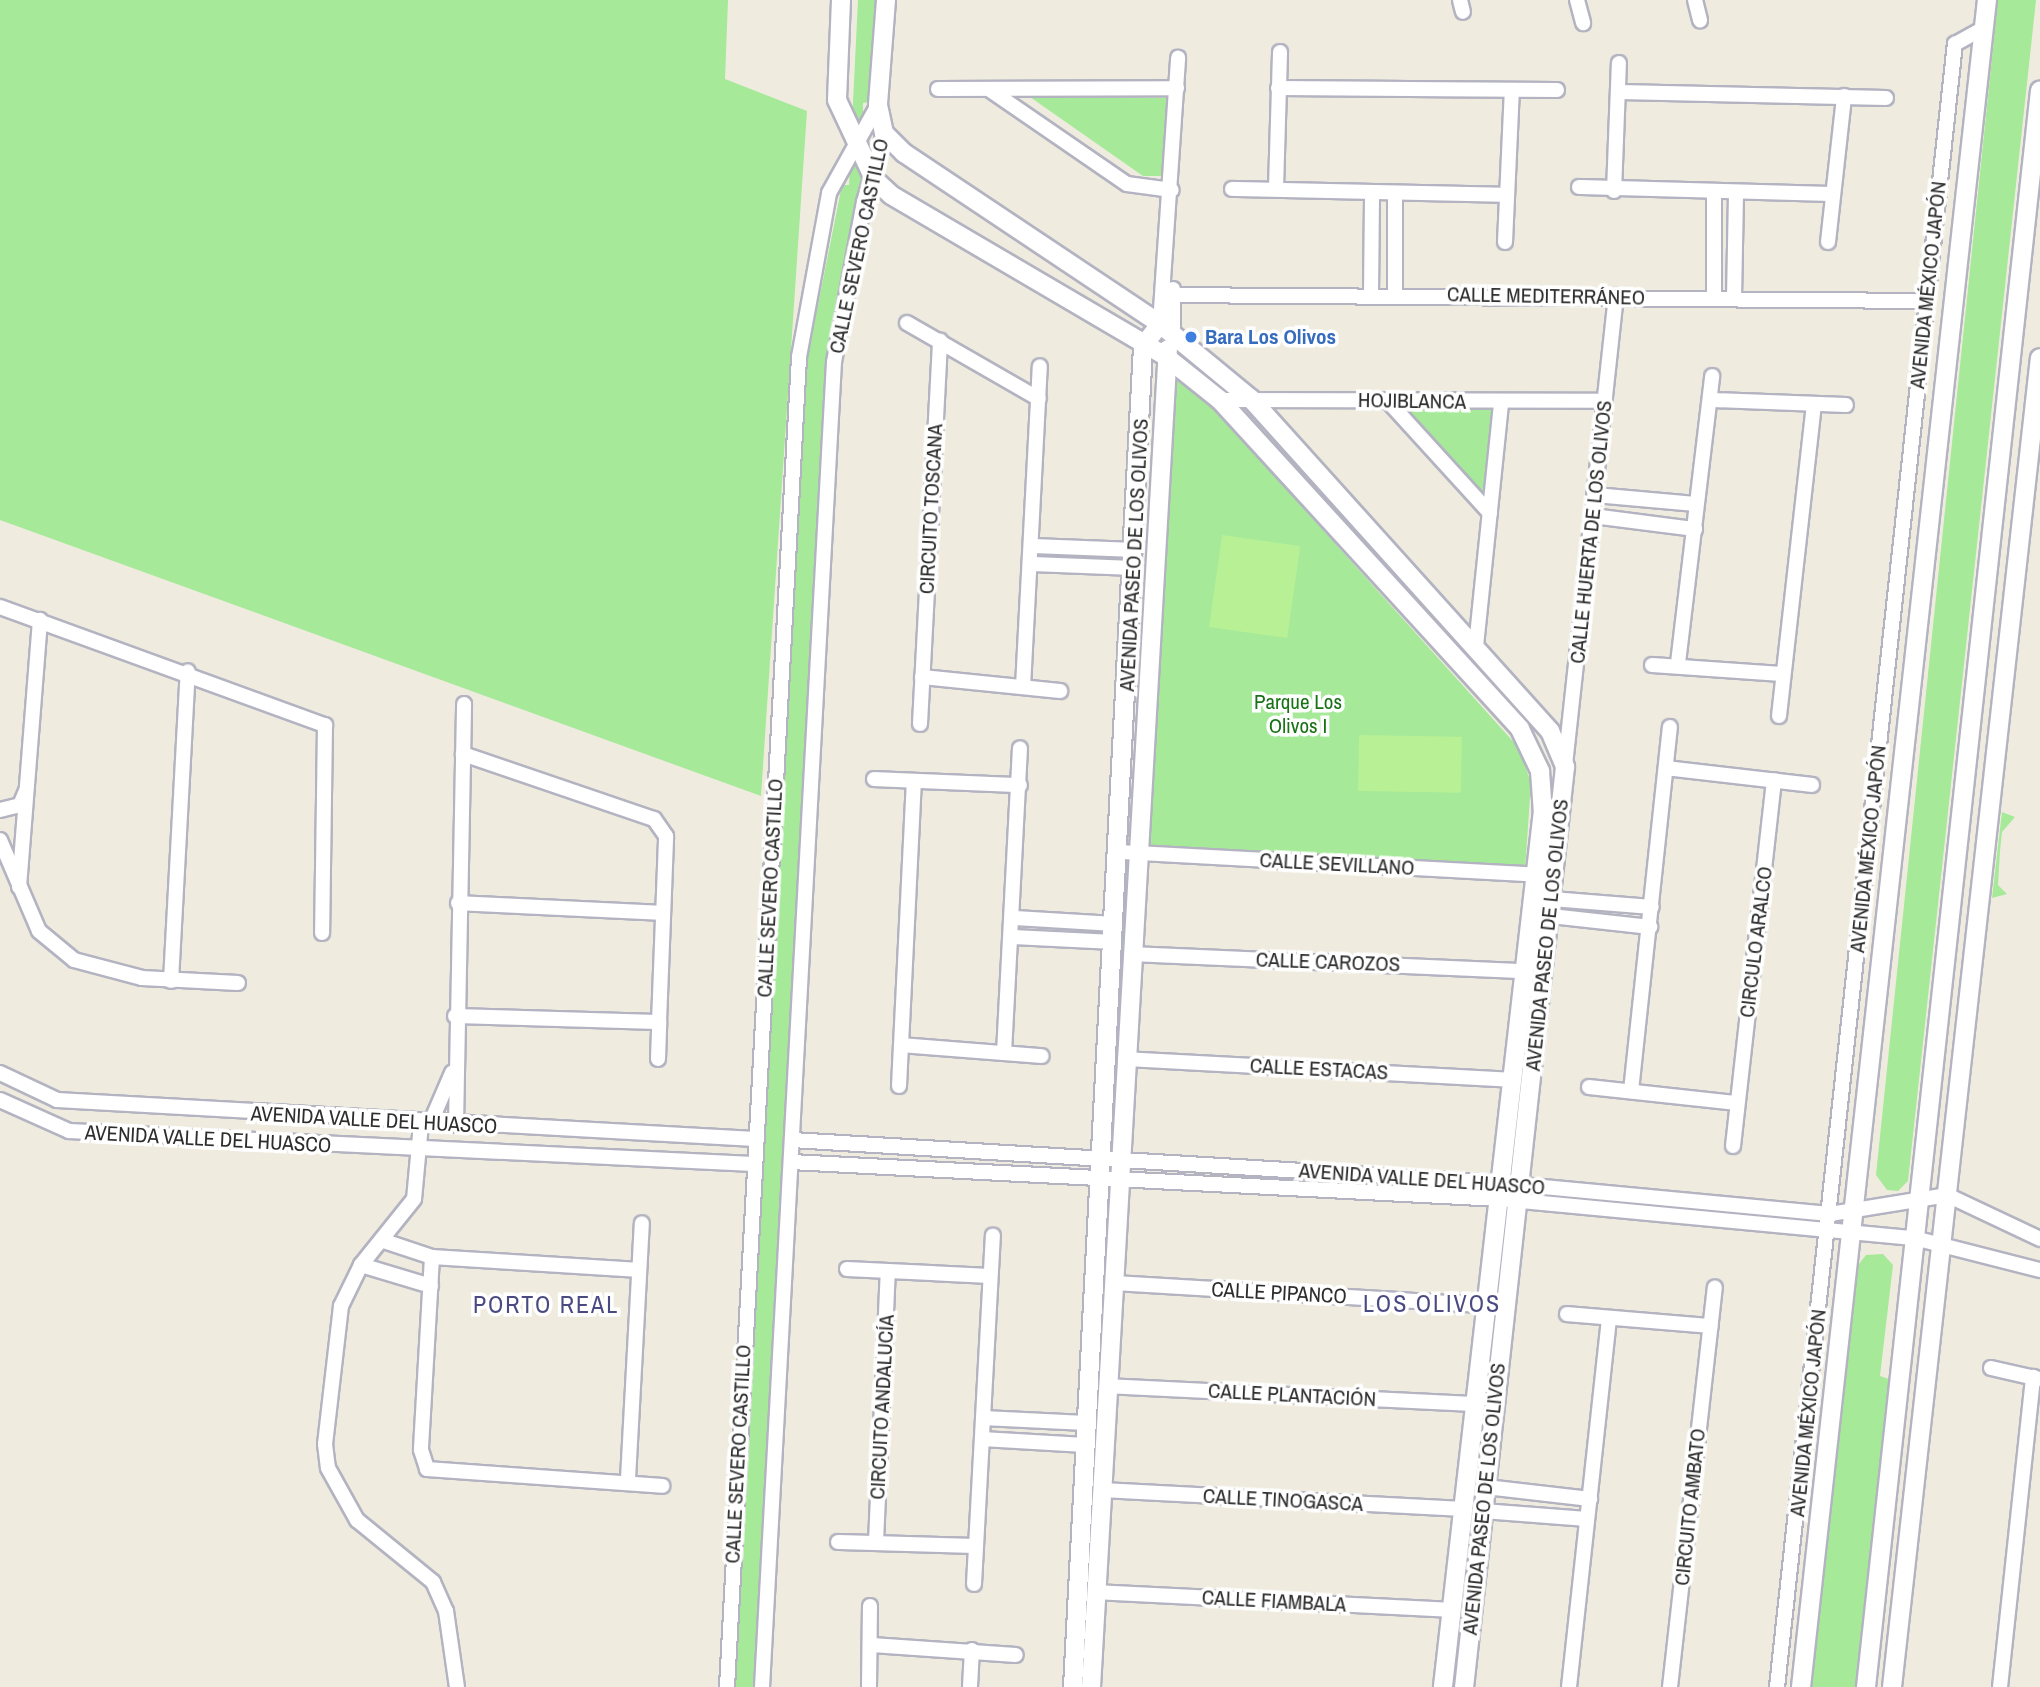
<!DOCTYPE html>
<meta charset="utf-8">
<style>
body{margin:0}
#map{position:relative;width:2040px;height:1687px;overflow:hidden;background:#efecdf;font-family:"Archivo Narrow",sans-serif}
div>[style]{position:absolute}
.green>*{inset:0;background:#a5e999}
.pitch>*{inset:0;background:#b8f095;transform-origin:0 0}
.roads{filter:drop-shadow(2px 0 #b3b3c1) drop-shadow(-2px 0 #b3b3c1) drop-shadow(0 2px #b3b3c1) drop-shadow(0 -2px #b3b3c1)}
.minor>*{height:14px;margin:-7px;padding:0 7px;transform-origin:7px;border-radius:7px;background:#fff}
.tertiary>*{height:18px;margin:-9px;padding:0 9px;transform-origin:9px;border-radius:9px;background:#fff}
.dots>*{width:19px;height:19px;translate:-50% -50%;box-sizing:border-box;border:4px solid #fff;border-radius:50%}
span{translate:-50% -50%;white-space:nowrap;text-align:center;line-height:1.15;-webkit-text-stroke:7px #fff;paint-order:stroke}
.street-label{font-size:21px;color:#2d2d2d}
.shop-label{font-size:21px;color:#366cbe;font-weight:700}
.left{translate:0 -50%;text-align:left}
.park-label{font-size:21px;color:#187216}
.quarter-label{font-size:24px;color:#4a4a82;letter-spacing:2px}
</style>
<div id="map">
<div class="green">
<div style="clip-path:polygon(0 0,728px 0,725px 79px,807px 111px,761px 796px,0 520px)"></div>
<div style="clip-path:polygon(858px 0,877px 0,871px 102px,863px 103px,864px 184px,827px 372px,761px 1687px,735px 1687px,806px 365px,842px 185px,849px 185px)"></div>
<div style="clip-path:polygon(1998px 0,2036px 0,1908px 1181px,1898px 1191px,1887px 1190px,1876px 1175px)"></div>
<div style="clip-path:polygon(1030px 97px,1168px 98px,1162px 176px,1143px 176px)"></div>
<div style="clip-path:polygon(1173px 376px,1215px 410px,1519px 748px,1531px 783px,1525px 870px,1149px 848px)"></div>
<div style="clip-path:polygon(1402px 407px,1494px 409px,1485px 501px)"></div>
<div style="clip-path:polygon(2002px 812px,2015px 817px,2002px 832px,2000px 851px,1998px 885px,2007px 894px,1992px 898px)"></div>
<div style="clip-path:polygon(1883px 1254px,1893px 1265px,1880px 1376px,1889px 1379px,1855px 1687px,1811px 1687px,1855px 1269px,1866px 1255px)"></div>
</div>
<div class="pitch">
<div style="left:1222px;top:535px;width:79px;height:93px;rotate:8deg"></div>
<div style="left:1359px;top:735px;width:103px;height:56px;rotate:1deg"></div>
</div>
<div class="roads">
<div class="minor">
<div style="left:1460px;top:0;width:12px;rotate:76deg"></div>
<div style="left:1577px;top:0;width:24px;rotate:75deg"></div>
<div style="left:1695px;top:0;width:21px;rotate:76deg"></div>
<div style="left:1278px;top:88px;width:279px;rotate:0.4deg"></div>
<div style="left:938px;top:89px;width:239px;rotate:-0.2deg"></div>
<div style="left:990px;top:90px;width:166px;rotate:34.5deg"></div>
<div style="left:1127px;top:184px;width:45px;rotate:7.6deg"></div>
<div style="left:1620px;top:92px;width:266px;rotate:1.3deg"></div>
<div style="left:1579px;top:187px;width:254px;rotate:1.6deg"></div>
<div style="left:1276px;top:188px;width:136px;rotate:-88.3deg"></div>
<div style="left:1232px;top:189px;width:275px;rotate:1.2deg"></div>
<div style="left:1614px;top:191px;width:128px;rotate:-87.8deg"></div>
<div style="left:1395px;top:193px;width:101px;rotate:90deg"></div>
<div style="left:1714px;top:193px;width:104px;rotate:90deg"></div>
<div style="left:1505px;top:242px;width:152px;rotate:-87.4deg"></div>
<div style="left:1828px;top:242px;width:147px;rotate:-83.7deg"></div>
<div style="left:1371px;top:294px;width:101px;rotate:-89.4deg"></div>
<div style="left:1165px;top:295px;width:761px;rotate:0.45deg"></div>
<div style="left:1734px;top:298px;width:103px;rotate:-88.9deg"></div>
<div style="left:907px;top:323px;width:152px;rotate:29.9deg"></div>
<div style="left:1160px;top:324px;width:267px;rotate:-86.1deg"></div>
<div style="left:1173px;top:334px;width:45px;rotate:-90deg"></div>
<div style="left:1220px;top:400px;width:385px;rotate:0.1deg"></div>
<div style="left:1387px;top:400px;width:153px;rotate:47.7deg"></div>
<div style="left:1713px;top:400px;width:133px;rotate:2.2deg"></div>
<div style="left:1595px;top:495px;width:101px;rotate:5.1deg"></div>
<div style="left:1593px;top:516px;width:103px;rotate:7.3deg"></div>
<div style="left:1033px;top:546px;width:102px;rotate:2.2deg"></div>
<div style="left:1032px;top:564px;width:102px;rotate:2.2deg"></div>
<div style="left:0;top:607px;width:346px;rotate:20deg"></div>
<div style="left:325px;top:725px;width:208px;rotate:90.8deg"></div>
<div style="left:1476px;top:646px;width:245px;rotate:-84.1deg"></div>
<div style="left:1678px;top:663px;width:289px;rotate:-83.2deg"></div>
<div style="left:1652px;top:665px;width:130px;rotate:4deg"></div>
<div style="left:922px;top:677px;width:139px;rotate:5.8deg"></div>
<div style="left:1023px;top:687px;width:321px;rotate:-87deg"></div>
<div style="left:1779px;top:716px;width:312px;rotate:-83.6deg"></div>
<div style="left:920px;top:724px;width:384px;rotate:-87deg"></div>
<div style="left:1565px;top:765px;width:472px;rotate:-83.8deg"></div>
<div style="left:1666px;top:768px;width:147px;rotate:6.6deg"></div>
<div style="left:874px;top:779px;width:146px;rotate:2.4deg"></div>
<div style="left:0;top:810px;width:21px;rotate:-14deg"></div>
<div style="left:20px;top:805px;width:15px;rotate:-67deg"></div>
<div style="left:0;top:840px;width:99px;rotate:66.8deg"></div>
<div style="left:39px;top:931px;width:45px;rotate:39.6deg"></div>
<div style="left:74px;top:960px;width:70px;rotate:14.8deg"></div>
<div style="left:142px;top:978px;width:96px;rotate:3deg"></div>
<div style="left:1120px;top:852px;width:426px;rotate:3.1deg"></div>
<div style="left:19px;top:887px;width:268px;rotate:-85.5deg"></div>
<div style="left:1552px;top:899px;width:100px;rotate:4.6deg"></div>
<div style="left:458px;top:903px;width:205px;rotate:2.8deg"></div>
<div style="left:1551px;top:916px;width:100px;rotate:6.3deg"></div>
<div style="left:1015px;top:918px;width:100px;rotate:3.4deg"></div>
<div style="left:1013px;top:937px;width:101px;rotate:2.8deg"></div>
<div style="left:1132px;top:954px;width:392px;rotate:2.5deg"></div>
<div style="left:171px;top:981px;width:310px;rotate:-86.9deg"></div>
<div style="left:455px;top:1016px;width:204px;rotate:1.7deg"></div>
<div style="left:659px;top:1022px;width:186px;rotate:-87.8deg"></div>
<div style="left:666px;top:836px;width:21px;rotate:-125deg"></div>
<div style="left:654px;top:819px;width:202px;rotate:-161.2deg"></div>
<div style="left:901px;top:1045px;width:141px;rotate:4.5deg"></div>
<div style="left:1004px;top:1053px;width:305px;rotate:-87deg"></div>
<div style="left:658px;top:1059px;width:37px;rotate:-88deg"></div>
<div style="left:1125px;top:1059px;width:388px;rotate:3.1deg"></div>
<div style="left:0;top:1073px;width:63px;rotate:25.3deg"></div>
<div style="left:57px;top:1100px;width:699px;rotate:3.2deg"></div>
<div style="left:899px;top:1086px;width:305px;rotate:-87.2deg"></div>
<div style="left:1589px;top:1087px;width:149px;rotate:6.2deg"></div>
<div style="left:1631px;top:1091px;width:366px;rotate:-83.9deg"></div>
<div style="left:0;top:1100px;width:76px;rotate:24.2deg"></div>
<div style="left:69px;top:1131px;width:685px;rotate:2.76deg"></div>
<div style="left:421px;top:1124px;width:75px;rotate:95.3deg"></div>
<div style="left:414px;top:1199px;width:85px;rotate:128.8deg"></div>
<div style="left:361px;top:1265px;width:46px;rotate:116deg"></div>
<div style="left:341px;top:1306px;width:139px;rotate:96.6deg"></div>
<div style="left:325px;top:1444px;width:24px;rotate:83deg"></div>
<div style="left:328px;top:1468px;width:60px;rotate:60.9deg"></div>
<div style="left:357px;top:1520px;width:98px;rotate:39.2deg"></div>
<div style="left:433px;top:1582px;width:32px;rotate:66deg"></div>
<div style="left:446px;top:1611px;width:77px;rotate:81.8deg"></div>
<div style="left:430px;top:1124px;width:56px;rotate:-66.7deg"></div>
<div style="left:456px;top:1125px;width:421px;rotate:-88.9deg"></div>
<div style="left:792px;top:1140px;width:710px;rotate:3.47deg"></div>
<div style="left:1501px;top:1183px;width:330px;rotate:5.4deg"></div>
<div style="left:1830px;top:1214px;width:119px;rotate:-9.2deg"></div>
<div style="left:1947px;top:1195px;width:103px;rotate:25.3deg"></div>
<div style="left:1733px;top:1146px;width:368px;rotate:-83.6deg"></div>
<div style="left:791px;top:1162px;width:709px;rotate:2.99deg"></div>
<div style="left:1499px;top:1199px;width:417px;rotate:5.4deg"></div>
<div style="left:1914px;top:1238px;width:130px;rotate:14.3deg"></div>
<div style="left:384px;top:1241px;width:51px;rotate:18.4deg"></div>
<div style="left:432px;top:1257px;width:204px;rotate:3.6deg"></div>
<div style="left:432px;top:1257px;width:193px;rotate:93.3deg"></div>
<div style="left:421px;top:1450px;width:20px;rotate:72deg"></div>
<div style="left:427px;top:1469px;width:236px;rotate:4.1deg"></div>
<div style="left:361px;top:1265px;width:73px;rotate:16.7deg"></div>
<div style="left:847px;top:1269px;width:143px;rotate:2.8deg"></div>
<div style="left:1113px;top:1283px;width:375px;rotate:3.4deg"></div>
<div style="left:1567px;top:1314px;width:144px;rotate:4.8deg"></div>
<div style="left:1991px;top:1368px;width:49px;rotate:12.9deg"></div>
<div style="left:1107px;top:1386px;width:370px;rotate:2.8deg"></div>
<div style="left:983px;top:1418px;width:103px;rotate:2.8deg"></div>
<div style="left:982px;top:1439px;width:103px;rotate:3.3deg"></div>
<div style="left:628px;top:1479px;width:256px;rotate:-86.9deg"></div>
<div style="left:1486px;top:1487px;width:105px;rotate:6.6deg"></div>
<div style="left:1102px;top:1490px;width:362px;rotate:3deg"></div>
<div style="left:1483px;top:1511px;width:104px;rotate:4.4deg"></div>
<div style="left:838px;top:1542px;width:138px;rotate:1.7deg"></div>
<div style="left:876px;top:1542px;width:271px;rotate:-87.5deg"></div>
<div style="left:974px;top:1584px;width:349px;rotate:-86.9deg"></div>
<div style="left:1096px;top:1592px;width:356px;rotate:2.9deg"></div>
<div style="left:872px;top:1645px;width:144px;rotate:4deg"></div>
<div style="left:727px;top:1687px;width:1332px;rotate:-86.9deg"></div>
<div style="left:799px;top:357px;width:167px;rotate:-79.6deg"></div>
<div style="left:829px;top:193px;width:101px;rotate:-60.9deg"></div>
<div style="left:762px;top:1687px;width:1327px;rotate:-86.89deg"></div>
<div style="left:834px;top:362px;width:163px;rotate:-79.4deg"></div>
<div style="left:864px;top:202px;width:72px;rotate:-73.8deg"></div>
<div style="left:869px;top:1687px;width:81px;rotate:-89.3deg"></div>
<div style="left:970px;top:1687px;width:37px;rotate:-87deg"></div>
<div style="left:1569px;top:1687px;width:371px;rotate:-83.8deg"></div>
<div style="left:1670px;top:1687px;width:402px;rotate:-83.6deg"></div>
<div style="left:1777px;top:1687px;width:1653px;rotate:-83.82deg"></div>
<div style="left:1955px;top:44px;width:33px;rotate:-29deg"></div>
<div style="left:2000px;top:1687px;width:312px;rotate:-83.9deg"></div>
</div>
<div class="tertiary">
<div style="left:841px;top:0;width:100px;rotate:92.3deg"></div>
<div style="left:837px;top:100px;width:87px;rotate:64.9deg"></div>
<div style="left:874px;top:179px;width:23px;rotate:43deg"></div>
<div style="left:891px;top:195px;width:318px;rotate:30.4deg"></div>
<div style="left:1165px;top:356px;width:70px;rotate:38.7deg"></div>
<div style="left:1220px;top:400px;width:445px;rotate:47.6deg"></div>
<div style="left:1520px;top:729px;width:47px;rotate:64.5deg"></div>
<div style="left:1540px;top:771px;width:39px;rotate:86deg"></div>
<div style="left:1543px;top:810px;width:883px;rotate:96.51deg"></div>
<div style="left:886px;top:0;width:105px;rotate:94.4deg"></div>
<div style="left:878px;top:105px;width:29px;rotate:78deg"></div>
<div style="left:884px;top:133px;width:28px;rotate:45deg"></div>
<div style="left:904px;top:153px;width:308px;rotate:33.7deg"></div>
<div style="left:1160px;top:324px;width:118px;rotate:39.5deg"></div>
<div style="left:1251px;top:399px;width:447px;rotate:48deg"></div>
<div style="left:1550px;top:731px;width:39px;rotate:67deg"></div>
<div style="left:1565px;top:767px;width:926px;rotate:96.26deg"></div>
<div style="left:1073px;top:1687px;width:1343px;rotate:-87.01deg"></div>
<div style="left:1143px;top:346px;width:28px;rotate:-52deg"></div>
<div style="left:1091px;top:1687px;width:1340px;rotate:-86.71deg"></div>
<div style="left:1801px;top:1687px;width:1697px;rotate:-83.71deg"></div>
<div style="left:1866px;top:1687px;width:1606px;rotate:-83.78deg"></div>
<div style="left:1892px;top:1687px;width:1337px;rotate:-83.65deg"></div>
</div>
</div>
<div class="dots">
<div style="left:1191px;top:337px;background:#3f7fe0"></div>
</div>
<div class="street-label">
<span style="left:859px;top:246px;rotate:-78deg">CALLE SEVERO CASTILLO</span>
<span style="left:1928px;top:285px;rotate:-84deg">AVENIDA MÉXICO JAPÓN</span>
<span style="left:1546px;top:296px;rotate:1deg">CALLE MEDITERRÁNEO</span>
<span style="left:1412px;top:401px;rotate:1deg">HOJIBLANCA</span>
<span style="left:931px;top:509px;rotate:-87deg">CIRCUITO TOSCANA</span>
<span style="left:1591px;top:532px;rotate:-84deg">CALLE HUERTA DE LOS OLIVOS</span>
<span style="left:1134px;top:555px;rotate:-87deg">AVENIDA PASEO DE LOS OLIVOS</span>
<span style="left:1868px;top:849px;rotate:-84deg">AVENIDA MÉXICO JAPÓN</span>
<span style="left:1337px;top:864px;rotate:3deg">CALLE SEVILLANO</span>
<span style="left:770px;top:888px;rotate:-87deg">CALLE SEVERO CASTILLO</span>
<span style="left:1547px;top:935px;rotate:-84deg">AVENIDA PASEO DE LOS OLIVOS</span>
<span style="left:1756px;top:942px;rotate:-83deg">CIRCULO ARALCO</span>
<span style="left:1328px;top:962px;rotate:2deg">CALLE CAROZOS</span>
<span style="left:1319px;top:1069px;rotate:3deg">CALLE ESTACAS</span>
<span style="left:374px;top:1120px;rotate:3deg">AVENIDA VALLE DEL HUASCO</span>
<span style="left:208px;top:1139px;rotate:3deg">AVENIDA VALLE DEL HUASCO</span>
<span style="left:1422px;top:1179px;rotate:4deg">AVENIDA VALLE DEL HUASCO</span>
<span style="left:1279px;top:1293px;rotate:3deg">CALLE PIPANCO</span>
<span style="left:1292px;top:1395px;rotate:3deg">CALLE PLANTACIÓN</span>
<span style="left:882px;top:1407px;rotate:-87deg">CIRCUITO ANDALUCÍA</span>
<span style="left:1808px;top:1413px;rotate:-84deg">AVENIDA MÉXICO JAPÓN</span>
<span style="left:738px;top:1454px;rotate:-87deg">CALLE SEVERO CASTILLO</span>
<span style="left:1484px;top:1499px;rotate:-84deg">AVENIDA PASEO DE LOS OLIVOS</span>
<span style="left:1283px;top:1500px;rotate:3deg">CALLE TINOGASCA</span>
<span style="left:1690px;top:1507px;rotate:-84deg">CIRCUITO AMBATO</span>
<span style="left:1274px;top:1601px;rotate:3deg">CALLE FIAMBALA</span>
</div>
<div class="shop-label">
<span class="left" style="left:1205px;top:337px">Bara Los Olivos</span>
</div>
<div class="park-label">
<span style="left:1298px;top:714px">Parque Los<br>Olivos I</span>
</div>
<div class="quarter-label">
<span style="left:1432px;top:1304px">LOS OLIVOS</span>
<span style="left:546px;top:1305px">PORTO REAL</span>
</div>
</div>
